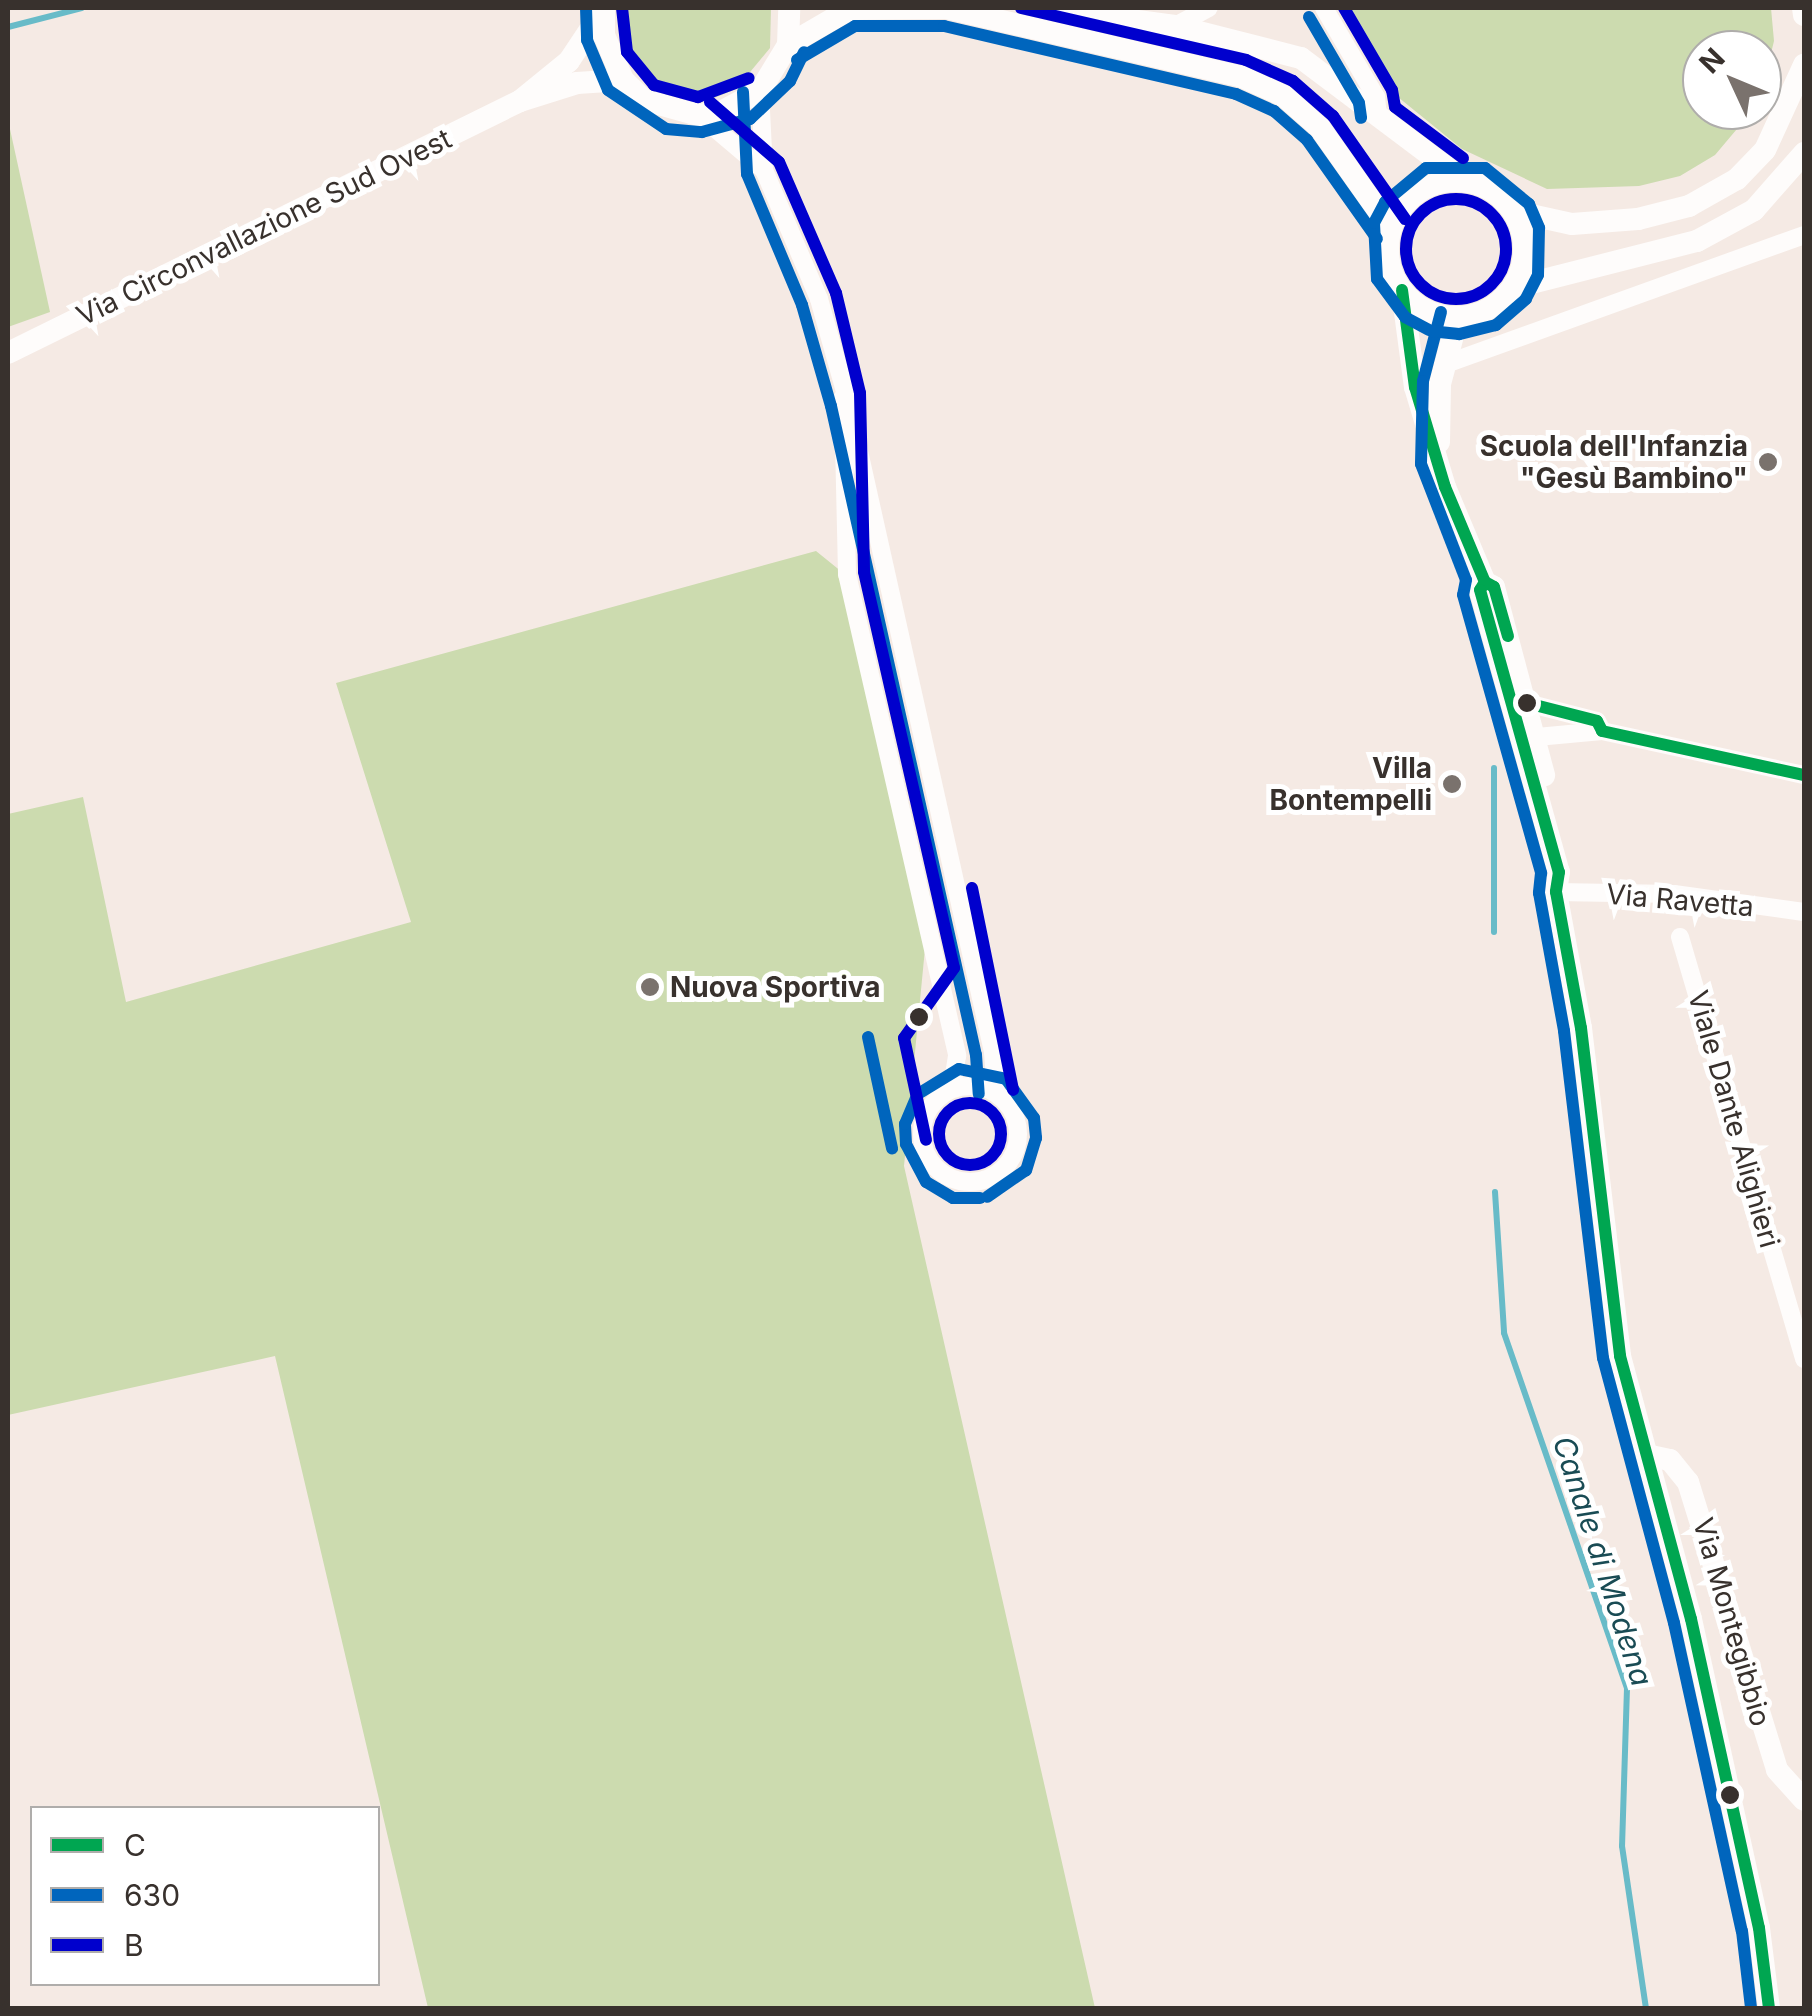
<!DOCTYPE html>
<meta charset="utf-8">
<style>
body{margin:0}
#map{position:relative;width:1812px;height:2016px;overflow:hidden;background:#f5eae4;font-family:Inter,sans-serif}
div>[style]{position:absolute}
.green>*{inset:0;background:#ccdbaf}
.stream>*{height:6px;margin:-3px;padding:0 3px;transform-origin:3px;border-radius:3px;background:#68bbc8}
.street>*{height:18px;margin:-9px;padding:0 9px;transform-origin:9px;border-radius:9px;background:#fefcfb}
.street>.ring{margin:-9px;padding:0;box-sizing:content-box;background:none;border:18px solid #fefcfb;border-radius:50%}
.secondary>*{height:22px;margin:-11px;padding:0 11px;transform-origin:11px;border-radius:11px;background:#fefcfb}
.secondary>.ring{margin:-11px;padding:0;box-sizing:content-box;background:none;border:22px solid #fefcfb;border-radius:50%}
.bus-1>*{height:12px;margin:-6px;padding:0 6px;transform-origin:6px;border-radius:6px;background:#00a651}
.bus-2>*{height:12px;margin:-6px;padding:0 6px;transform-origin:6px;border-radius:6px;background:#0065bd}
.bus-3>*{height:12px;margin:-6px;padding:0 6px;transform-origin:6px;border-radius:6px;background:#0000cd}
.bus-3>.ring{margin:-6px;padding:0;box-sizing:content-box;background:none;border:12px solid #0000cd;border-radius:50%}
.dots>*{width:28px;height:28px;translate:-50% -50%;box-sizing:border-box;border:5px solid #fff;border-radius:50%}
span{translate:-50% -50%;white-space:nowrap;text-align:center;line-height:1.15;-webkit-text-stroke:10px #fff;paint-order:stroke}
.street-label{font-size:28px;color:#38312d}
.poi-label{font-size:28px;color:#38312d;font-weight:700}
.right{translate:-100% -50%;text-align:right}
.left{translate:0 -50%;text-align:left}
.water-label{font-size:30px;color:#194b54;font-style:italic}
.frame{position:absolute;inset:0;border:10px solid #38312d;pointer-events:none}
.legend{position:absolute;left:30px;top:1806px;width:350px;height:180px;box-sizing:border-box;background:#fff;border:2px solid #afadab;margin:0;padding:12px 18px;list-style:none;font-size:30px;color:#38312d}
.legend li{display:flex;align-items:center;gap:20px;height:50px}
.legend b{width:50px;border:2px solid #afadab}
.north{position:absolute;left:1682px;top:30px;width:100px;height:100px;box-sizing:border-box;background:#fff;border:2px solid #afadab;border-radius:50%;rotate:314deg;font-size:28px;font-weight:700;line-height:40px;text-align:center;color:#38312d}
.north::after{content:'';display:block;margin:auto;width:35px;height:45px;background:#7a726d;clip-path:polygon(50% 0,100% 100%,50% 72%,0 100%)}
</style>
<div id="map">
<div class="green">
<div style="clip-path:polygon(621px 8px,771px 8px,770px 48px,736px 89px,714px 98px,666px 95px,629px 63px,620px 41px)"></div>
<div style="clip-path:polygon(1338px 8px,1771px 8px,1774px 41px,1762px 90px,1762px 50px,1702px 50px,1702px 110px,1753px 110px,1715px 155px,1680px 176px,1639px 186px,1547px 189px,1462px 149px,1393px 93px)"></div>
<div style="clip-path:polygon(8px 120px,50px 312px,8px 327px)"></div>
<div style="clip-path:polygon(816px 551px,858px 585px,930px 897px,904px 1166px,1095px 2008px,428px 2008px,275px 1356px,8px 1415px,8px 814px,83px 797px,126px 1002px,411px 922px,336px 683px)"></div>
</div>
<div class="stream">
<div style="left:8px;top:27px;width:76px;rotate:-14.4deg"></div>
<div style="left:1494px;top:932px;width:164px;rotate:-90deg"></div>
<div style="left:1495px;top:1192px;width:141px;rotate:86.3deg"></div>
<div style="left:1504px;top:1333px;width:376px;rotate:70.9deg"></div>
<div style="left:1627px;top:1688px;width:158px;rotate:91.8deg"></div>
<div style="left:1622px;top:1846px;width:164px;rotate:81.6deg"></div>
</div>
<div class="street">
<div style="left:1324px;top:8px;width:103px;rotate:59.7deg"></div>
<div style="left:1376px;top:97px;width:19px;rotate:84deg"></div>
<div style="left:1175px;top:26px;width:38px;rotate:-28deg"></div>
<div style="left:760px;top:91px;width:79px;rotate:87.1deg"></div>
<div style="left:764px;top:170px;width:140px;rotate:66.9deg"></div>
<div style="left:819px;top:299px;width:107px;rotate:74.3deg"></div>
<div style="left:848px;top:402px;width:666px;rotate:77.42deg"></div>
<div style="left:993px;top:1052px;width:41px;rotate:85.8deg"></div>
<div style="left:699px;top:115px;width:85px;rotate:40.2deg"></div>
<div style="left:1443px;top:365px;width:384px;rotate:-19.8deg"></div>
<div style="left:843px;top:397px;width:177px;rotate:88.7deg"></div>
<div style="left:847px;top:574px;width:494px;rotate:77.1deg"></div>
<div style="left:957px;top:1056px;width:33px;rotate:99deg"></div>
<div style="left:1527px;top:703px;width:72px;rotate:14.4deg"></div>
<div style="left:1597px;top:721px;width:11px;rotate:63deg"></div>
<div style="left:1526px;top:738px;width:76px;rotate:-5.3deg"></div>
<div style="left:1602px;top:731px;width:207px;rotate:12.3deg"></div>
<div style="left:1556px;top:892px;width:118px;rotate:1deg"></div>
<div style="left:1674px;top:894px;width:131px;rotate:7.9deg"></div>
<div style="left:1680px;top:937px;width:440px;rotate:73.6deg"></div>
<div class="ring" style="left:922px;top:1086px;width:78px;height:78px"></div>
</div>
<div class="secondary">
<div style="left:604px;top:8px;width:27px;rotate:90deg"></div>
<div style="left:604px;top:35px;width:49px;rotate:67.1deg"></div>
<div style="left:623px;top:80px;width:29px;rotate:44deg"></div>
<div style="left:644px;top:100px;width:57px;rotate:15.3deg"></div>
<div style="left:699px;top:115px;width:22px;rotate:-8deg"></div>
<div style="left:721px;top:112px;width:44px;rotate:-28.3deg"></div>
<div style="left:760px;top:91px;width:54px;rotate:-58.7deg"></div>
<div style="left:788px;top:45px;width:37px;rotate:-88deg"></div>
<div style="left:1042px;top:8px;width:134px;rotate:7.7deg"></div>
<div style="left:1175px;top:26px;width:130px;rotate:14.3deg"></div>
<div style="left:1301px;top:58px;width:206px;rotate:36.9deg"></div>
<div style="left:1803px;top:8px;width:7px;rotate:82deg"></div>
<div style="left:788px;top:45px;width:72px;rotate:-30.1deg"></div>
<div style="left:850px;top:9px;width:96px;rotate:-0.6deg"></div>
<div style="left:946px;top:8px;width:304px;rotate:13.1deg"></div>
<div style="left:1242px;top:77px;width:46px;rotate:24.3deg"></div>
<div style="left:1284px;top:96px;width:48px;rotate:41.6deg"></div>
<div style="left:1320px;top:128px;width:123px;rotate:54.9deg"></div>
<div style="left:520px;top:101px;width:63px;rotate:-39.2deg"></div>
<div style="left:569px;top:61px;width:61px;rotate:-56.3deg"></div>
<div class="ring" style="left:1388px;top:181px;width:114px;height:114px"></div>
<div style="left:1513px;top:211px;width:60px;rotate:12.4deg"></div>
<div style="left:1572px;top:224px;width:66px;rotate:-4.3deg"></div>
<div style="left:1638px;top:219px;width:53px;rotate:-14.3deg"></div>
<div style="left:1689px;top:206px;width:55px;rotate:-29.4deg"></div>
<div style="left:1737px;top:179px;width:40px;rotate:-46deg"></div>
<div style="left:1765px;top:150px;width:94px;rotate:-65.4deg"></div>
<div style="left:1512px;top:288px;width:191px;rotate:-14.3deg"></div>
<div style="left:1697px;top:241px;width:65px;rotate:-28.5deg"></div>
<div style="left:1754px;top:210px;width:76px;rotate:-48.7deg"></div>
<div style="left:1402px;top:290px;width:98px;rotate:82.4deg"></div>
<div style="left:1415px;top:387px;width:104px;rotate:73.3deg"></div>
<div style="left:1445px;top:487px;width:103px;rotate:67.2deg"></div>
<div style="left:1485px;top:582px;width:10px;rotate:29deg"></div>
<div style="left:1494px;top:587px;width:195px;rotate:75.1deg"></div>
<div style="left:8px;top:353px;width:571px;rotate:-26.21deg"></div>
<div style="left:520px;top:101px;width:60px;rotate:-17.5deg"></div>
<div style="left:577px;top:83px;width:46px;rotate:-3.7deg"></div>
<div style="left:1439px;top:442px;width:58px;rotate:-89deg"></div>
<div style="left:1440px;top:384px;width:69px;rotate:-75deg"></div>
<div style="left:1485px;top:582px;width:9px;rotate:122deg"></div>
<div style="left:1480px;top:590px;width:293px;rotate:74.4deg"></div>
<div style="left:1559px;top:872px;width:20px;rotate:99deg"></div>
<div style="left:1556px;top:892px;width:138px;rotate:79.6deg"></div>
<div style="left:1581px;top:1028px;width:330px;rotate:83.2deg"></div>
<div style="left:1620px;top:1356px;width:272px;rotate:74.9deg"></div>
<div style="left:1691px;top:1619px;width:316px;rotate:77.6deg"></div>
<div style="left:1759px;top:1928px;width:81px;rotate:82.9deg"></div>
<div style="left:1651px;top:1456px;width:19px;rotate:12deg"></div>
<div style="left:1670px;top:1460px;width:28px;rotate:51deg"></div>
<div style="left:1688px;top:1482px;width:301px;rotate:72.8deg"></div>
<div style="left:1777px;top:1770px;width:40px;rotate:48deg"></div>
</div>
<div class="bus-1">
<div style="left:1402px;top:290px;width:98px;rotate:82.4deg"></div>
<div style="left:1415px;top:387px;width:104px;rotate:73.3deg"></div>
<div style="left:1445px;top:487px;width:103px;rotate:67.2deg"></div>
<div style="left:1485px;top:582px;width:10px;rotate:29deg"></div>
<div style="left:1494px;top:587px;width:51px;rotate:74.1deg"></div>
<div style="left:1485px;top:582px;width:9px;rotate:122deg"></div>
<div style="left:1480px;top:590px;width:293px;rotate:74.4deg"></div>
<div style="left:1559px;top:872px;width:20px;rotate:99deg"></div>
<div style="left:1556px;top:892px;width:138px;rotate:79.6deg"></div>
<div style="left:1581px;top:1028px;width:330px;rotate:83.2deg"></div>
<div style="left:1620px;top:1356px;width:272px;rotate:74.9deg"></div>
<div style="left:1691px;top:1619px;width:316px;rotate:77.6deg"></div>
<div style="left:1759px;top:1928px;width:81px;rotate:82.9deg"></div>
<div style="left:1527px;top:703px;width:72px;rotate:14.4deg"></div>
<div style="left:1597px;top:721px;width:11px;rotate:63deg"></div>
<div style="left:1602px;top:731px;width:207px;rotate:12.3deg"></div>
</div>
<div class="bus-2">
<div style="left:586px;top:8px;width:32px;rotate:88deg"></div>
<div style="left:587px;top:40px;width:54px;rotate:67.2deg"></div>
<div style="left:608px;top:90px;width:70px;rotate:33.9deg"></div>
<div style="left:666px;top:129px;width:36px;rotate:5deg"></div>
<div style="left:702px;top:132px;width:50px;rotate:-15.2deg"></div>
<div style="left:750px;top:119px;width:55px;rotate:-43.5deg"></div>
<div style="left:790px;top:81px;width:32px;rotate:-64deg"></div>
<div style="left:1309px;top:17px;width:99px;rotate:59.8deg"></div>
<div style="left:1359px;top:103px;width:15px;rotate:82deg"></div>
<div style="left:797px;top:60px;width:67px;rotate:-30.4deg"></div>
<div style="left:855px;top:26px;width:89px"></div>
<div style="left:944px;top:26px;width:300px;rotate:13.1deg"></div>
<div style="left:1236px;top:94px;width:42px;rotate:24.1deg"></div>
<div style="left:1274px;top:111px;width:44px;rotate:41.3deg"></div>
<div style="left:1307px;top:140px;width:121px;rotate:54.7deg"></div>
<div style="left:743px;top:92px;width:82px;rotate:87.2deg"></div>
<div style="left:747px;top:174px;width:142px;rotate:67.2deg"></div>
<div style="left:802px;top:305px;width:105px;rotate:74deg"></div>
<div style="left:831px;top:406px;width:665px;rotate:77.41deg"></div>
<div style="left:976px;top:1055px;width:39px;rotate:86deg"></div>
<div style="left:1441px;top:312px;width:71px;rotate:104.6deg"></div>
<div style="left:1423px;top:381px;width:83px;rotate:91.4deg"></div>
<div style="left:1421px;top:464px;width:124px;rotate:68.8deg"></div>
<div style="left:1466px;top:580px;width:15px;rotate:101deg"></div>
<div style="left:1463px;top:595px;width:289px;rotate:74.3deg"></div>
<div style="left:1541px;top:873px;width:20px;rotate:96deg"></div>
<div style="left:1539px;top:893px;width:140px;rotate:79.7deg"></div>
<div style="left:1564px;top:1031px;width:329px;rotate:83.2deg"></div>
<div style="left:1603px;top:1358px;width:274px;rotate:75deg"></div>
<div style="left:1674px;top:1623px;width:315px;rotate:77.6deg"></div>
<div style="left:1742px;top:1931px;width:78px;rotate:83.3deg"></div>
<div style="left:1429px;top:330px;width:27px;rotate:-152deg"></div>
<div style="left:1405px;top:317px;width:47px;rotate:-126.4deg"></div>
<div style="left:1377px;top:279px;width:56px;rotate:-93.1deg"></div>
<div style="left:1374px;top:223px;width:24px;rotate:-62deg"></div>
<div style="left:1385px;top:202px;width:53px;rotate:-39.7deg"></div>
<div style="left:1426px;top:168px;width:59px"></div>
<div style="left:1485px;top:168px;width:57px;rotate:39.3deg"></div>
<div style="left:1529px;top:204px;width:26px;rotate:67deg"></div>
<div style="left:1539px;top:228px;width:47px;rotate:91.2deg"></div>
<div style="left:1538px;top:275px;width:27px;rotate:117deg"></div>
<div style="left:1526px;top:299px;width:40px;rotate:139deg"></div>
<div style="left:1496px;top:325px;width:38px;rotate:166deg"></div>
<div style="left:1459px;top:334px;width:27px;rotate:-174deg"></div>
<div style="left:868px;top:1037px;width:114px;rotate:77.8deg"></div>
<div style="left:980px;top:1198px;width:27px;rotate:180deg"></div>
<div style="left:953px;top:1198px;width:31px;rotate:-149deg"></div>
<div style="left:926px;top:1182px;width:43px;rotate:-117.8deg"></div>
<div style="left:906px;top:1144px;width:20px;rotate:-93deg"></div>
<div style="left:905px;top:1124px;width:33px;rotate:-67deg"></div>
<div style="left:918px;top:1094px;width:48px;rotate:-31.4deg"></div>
<div style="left:959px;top:1069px;width:48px;rotate:12deg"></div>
<div style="left:1006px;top:1079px;width:48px;rotate:54.3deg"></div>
<div style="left:1034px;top:1118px;width:20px;rotate:84deg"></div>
<div style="left:1036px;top:1138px;width:34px;rotate:107deg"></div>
<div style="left:1026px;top:1170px;width:47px;rotate:145.3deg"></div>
</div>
<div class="bus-3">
<div style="left:622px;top:8px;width:44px;rotate:83.5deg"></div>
<div style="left:627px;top:52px;width:43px;rotate:50.7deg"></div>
<div style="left:654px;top:85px;width:46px;rotate:15.3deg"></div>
<div style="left:698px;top:97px;width:54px;rotate:-20.4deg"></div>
<div style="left:1021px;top:8px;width:231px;rotate:13deg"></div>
<div style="left:1246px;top:60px;width:51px;rotate:24.1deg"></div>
<div style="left:1293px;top:81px;width:53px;rotate:41.2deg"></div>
<div style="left:1333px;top:116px;width:126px;rotate:55deg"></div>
<div style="left:1344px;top:8px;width:95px;rotate:59.7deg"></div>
<div style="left:1392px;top:90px;width:17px;rotate:80deg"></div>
<div style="left:1395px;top:107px;width:85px;rotate:36.9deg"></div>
<div style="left:710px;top:102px;width:91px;rotate:41deg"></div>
<div style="left:779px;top:162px;width:143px;rotate:66.5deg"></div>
<div style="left:836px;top:293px;width:103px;rotate:76.5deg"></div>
<div style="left:860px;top:393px;width:179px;rotate:88.7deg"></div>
<div style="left:864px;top:572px;width:406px;rotate:77.2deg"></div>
<div style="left:954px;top:968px;width:86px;rotate:125.5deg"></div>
<div style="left:904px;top:1038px;width:104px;rotate:77.8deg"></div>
<div class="ring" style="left:1406px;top:199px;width:88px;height:88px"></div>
<div style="left:972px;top:888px;width:206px;rotate:78.5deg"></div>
<div class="ring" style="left:939px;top:1103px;width:50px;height:50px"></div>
</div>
<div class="dots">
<div style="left:1768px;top:462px;background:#7a726d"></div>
<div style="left:1527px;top:703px;background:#38312d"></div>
<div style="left:1452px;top:784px;background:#7a726d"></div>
<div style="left:650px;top:987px;background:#7a726d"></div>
<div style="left:919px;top:1017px;background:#38312d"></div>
<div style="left:1730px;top:1795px;background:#38312d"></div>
</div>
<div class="street-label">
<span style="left:264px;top:227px;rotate:-26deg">Via Circonvallazione Sud Ovest</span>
<span style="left:1680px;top:900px;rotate:5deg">Via Ravetta</span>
<span style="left:1734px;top:1119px;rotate:74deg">Viale Dante Alighieri</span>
<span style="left:1732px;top:1622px;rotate:74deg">Via Montegibbio</span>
</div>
<div class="poi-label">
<span class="right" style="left:1748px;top:462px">Scuola dell'Infanzia<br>"Gesù Bambino"</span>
<span class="right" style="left:1432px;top:784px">Villa<br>Bontempelli</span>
<span class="left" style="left:670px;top:987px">Nuova Sportiva</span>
</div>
<div class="water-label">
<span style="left:1603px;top:1561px;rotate:72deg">Canale di Modena</span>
</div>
<div class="frame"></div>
<ul class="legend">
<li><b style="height:12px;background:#00a651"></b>C</li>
<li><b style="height:12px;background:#0065bd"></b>630</li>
<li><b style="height:12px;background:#0000cd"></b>B</li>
</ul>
<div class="north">N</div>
</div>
